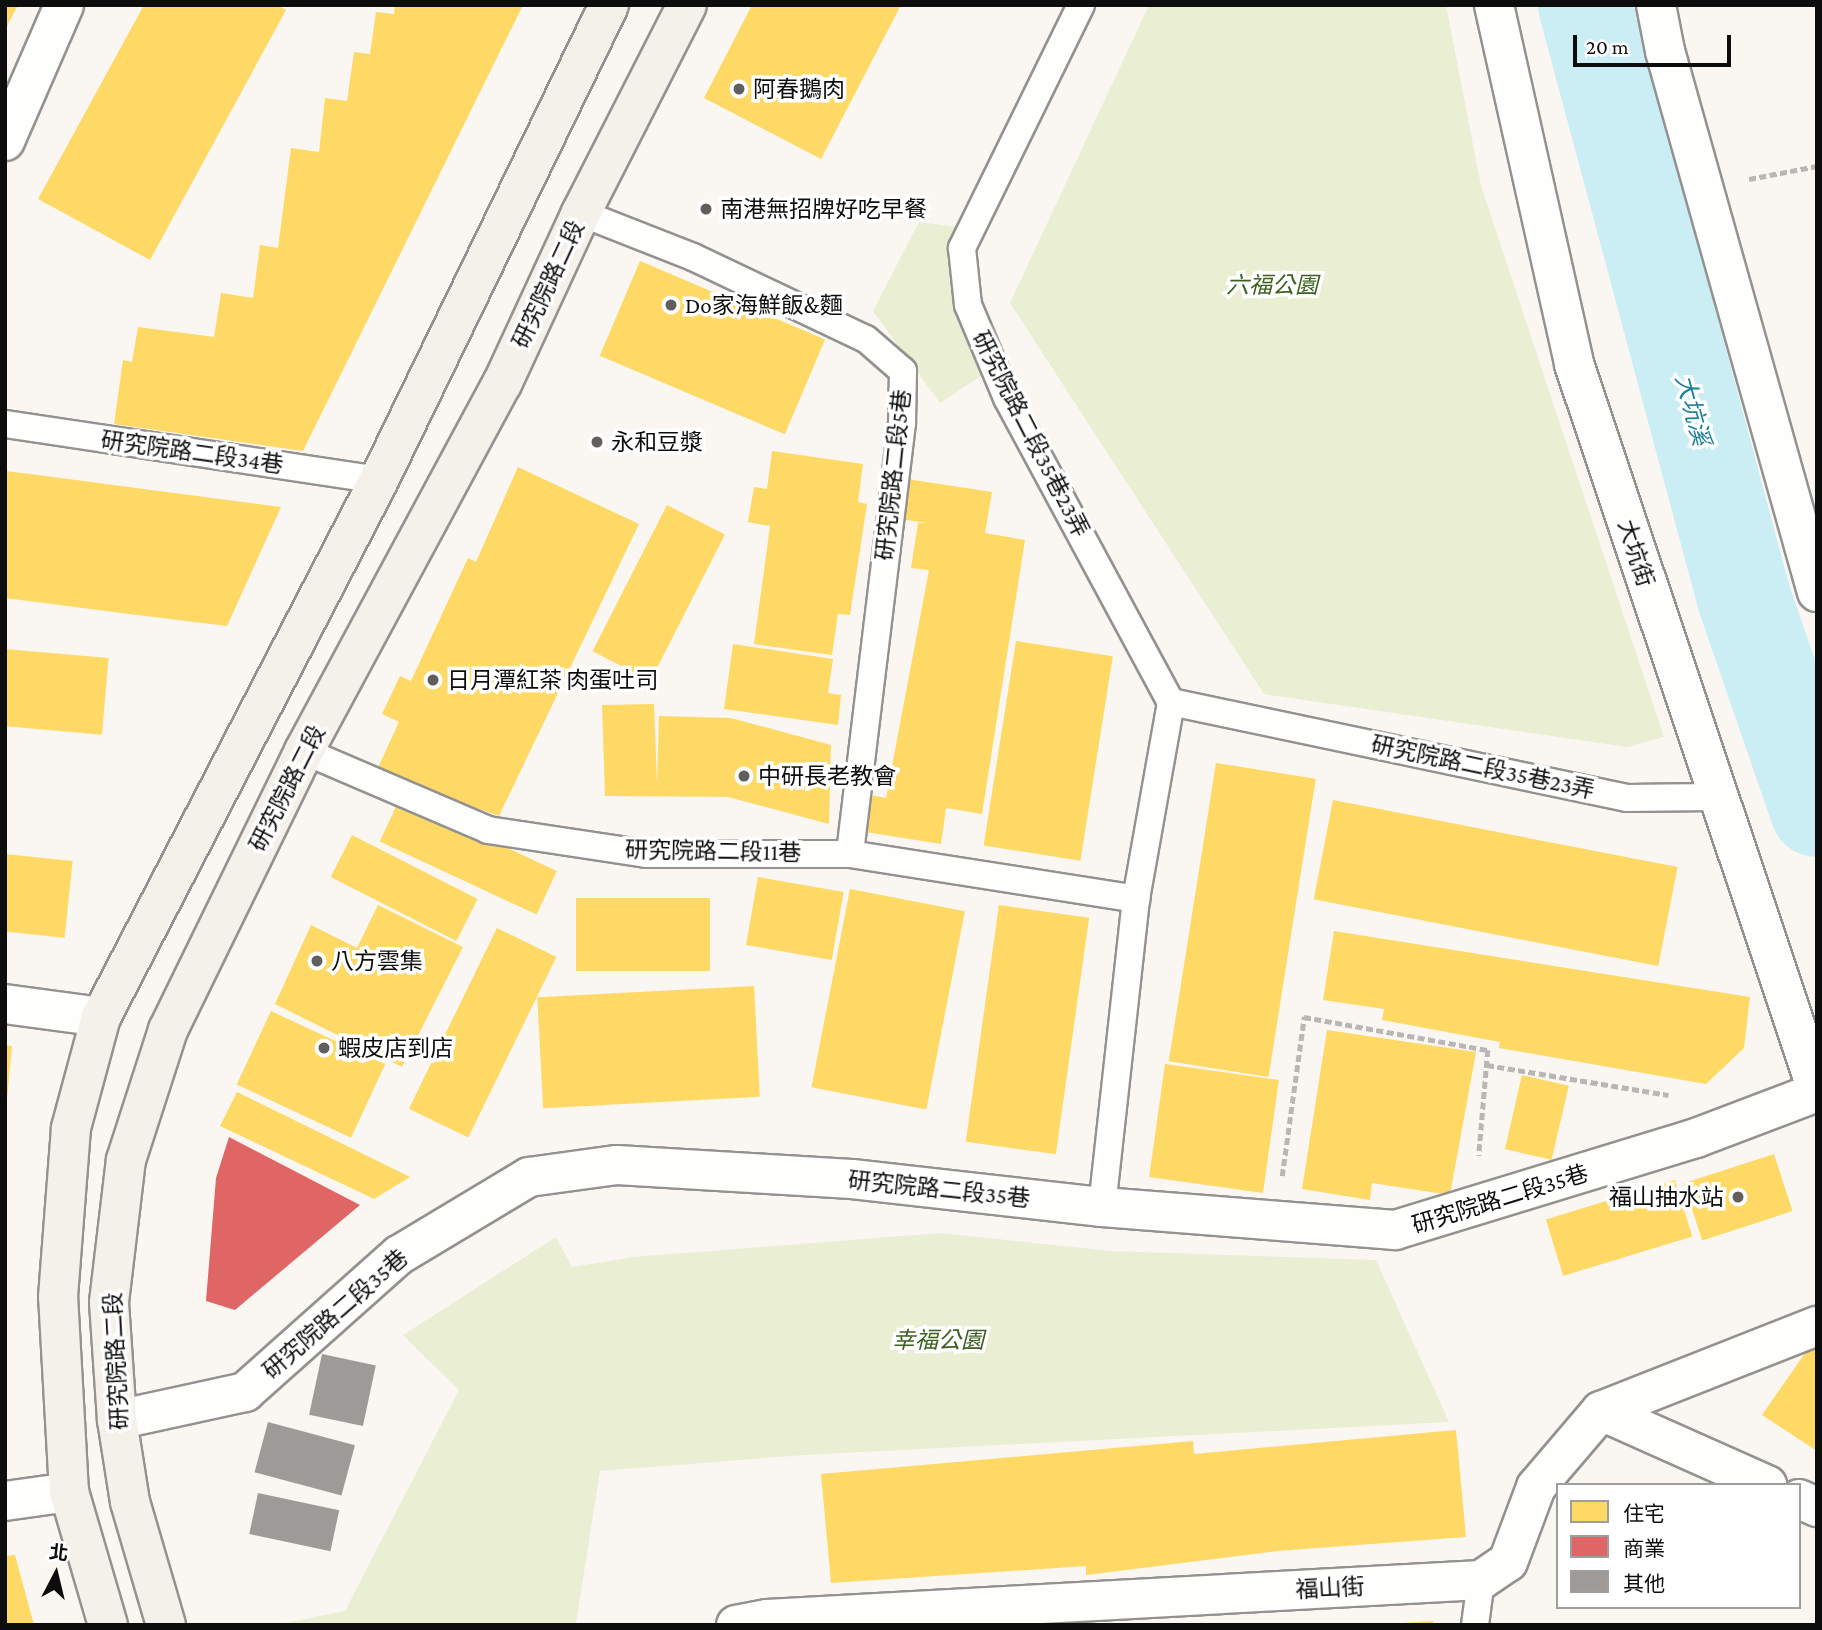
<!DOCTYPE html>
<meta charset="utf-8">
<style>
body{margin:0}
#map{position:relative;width:1822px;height:1630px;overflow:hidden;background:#faf6f2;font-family:"Crimson Pro","Noto Sans TC",serif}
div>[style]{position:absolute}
.green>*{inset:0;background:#eaeed3}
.homes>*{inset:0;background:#ffd966;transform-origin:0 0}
.shops>*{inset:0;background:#e06666}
.river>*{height:94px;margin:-47px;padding:0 47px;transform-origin:47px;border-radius:47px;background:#caeef3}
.building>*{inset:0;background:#9d9a98;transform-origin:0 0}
.path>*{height:4.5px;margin-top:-2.25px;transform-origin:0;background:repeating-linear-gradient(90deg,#b8b7b6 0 7px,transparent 0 10.5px)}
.roads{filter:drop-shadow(2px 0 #949290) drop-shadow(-2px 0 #949290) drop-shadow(0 2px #949290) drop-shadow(0 -2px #949290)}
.service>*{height:26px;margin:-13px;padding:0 13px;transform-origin:13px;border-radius:13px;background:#fefefd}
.minor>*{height:38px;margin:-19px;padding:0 19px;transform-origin:19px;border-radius:19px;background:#fefefd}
.secondary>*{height:38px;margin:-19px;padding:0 19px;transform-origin:19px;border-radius:19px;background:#f4f0ea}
.dots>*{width:19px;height:19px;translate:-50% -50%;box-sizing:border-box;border:4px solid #fff;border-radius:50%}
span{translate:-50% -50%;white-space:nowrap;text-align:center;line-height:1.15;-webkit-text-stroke:7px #fff;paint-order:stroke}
.poi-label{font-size:23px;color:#0d0d0d}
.left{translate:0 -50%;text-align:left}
.right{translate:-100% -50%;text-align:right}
.street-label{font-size:23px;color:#0d0d0d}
.park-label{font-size:23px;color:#3e6121;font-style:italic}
.water-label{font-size:24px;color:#1d8098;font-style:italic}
.frame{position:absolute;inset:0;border:7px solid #0d0d0d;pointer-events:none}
.legend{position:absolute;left:1556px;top:1483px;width:245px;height:126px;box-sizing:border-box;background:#fff;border:2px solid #9e9e9e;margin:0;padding:9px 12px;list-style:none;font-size:21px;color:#0d0d0d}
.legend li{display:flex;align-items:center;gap:14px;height:35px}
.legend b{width:35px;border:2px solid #9e9e9e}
.north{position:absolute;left:21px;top:1539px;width:70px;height:70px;-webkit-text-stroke:5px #fff;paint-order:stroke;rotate:7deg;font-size:19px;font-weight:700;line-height:28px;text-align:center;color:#0d0d0d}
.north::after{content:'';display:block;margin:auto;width:24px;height:32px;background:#0d0d0d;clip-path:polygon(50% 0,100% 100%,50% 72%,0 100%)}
.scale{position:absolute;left:1573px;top:35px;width:158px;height:32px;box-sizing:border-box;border:4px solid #0d0d0d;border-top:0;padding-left:9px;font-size:21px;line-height:24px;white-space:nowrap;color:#0d0d0d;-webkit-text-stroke:5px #fff;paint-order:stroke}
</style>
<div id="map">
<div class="green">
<div style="clip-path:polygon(1149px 5px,1446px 5px,1481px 186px,1664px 737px,1627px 747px,1264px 694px,1010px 303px)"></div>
<div style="clip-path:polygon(919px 222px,958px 227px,950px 275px,984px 374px,940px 403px,873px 311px)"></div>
<div style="clip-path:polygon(941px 1233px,1111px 1251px,1376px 1260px,1449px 1422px,804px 1455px,600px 1471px,576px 1623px,275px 1625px,345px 1611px,459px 1390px,403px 1335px,556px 1237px,572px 1267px,633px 1257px)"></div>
</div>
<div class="homes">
<div style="clip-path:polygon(5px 5px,18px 5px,5px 30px)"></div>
<div style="clip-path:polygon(144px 5px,277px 5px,286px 10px,150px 260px,38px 199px)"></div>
<div style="clip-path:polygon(395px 5px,523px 5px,303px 451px,114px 424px,123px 360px,132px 362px,138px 327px,214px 337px,221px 293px,253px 298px,260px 245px,278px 248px,291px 148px,319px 152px,325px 98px,347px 101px,354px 52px,370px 54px,376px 12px,394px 14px)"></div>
<div style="clip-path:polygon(752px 5px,901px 5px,821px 159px,704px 98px)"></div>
<div style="left:640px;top:261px;width:201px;height:103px;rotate:23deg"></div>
<div style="clip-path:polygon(772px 451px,863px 464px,858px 502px,867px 504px,850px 615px,838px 614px,832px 655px,754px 644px,770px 526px,748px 522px,754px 487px,767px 489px)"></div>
<div style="clip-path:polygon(518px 467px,639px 524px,499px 816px,376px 772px,399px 722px,382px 714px,400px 676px,411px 681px,468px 558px,476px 562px)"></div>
<div style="clip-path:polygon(5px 471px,38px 475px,281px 507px,227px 626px,129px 614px,5px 598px)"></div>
<div style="clip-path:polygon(907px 479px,992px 492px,985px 533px,1025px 540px,982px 814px,946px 808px,941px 844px,853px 830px,859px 793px,886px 798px,929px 570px,911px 568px,918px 523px,926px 523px,901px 519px)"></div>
<div style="left:667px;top:505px;width:65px;height:164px;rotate:27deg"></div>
<div style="left:1016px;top:641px;width:98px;height:207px;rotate:9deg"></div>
<div style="clip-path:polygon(733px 644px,833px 659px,828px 693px,841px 695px,838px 725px,724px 709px)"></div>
<div style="left:5px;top:649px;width:104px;height:77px;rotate:5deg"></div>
<div style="clip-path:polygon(654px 704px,657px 784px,659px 716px,731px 718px,831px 745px,829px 824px,728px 797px,605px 796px,602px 705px)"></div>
<div style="left:1216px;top:763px;width:101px;height:302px;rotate:9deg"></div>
<div style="left:400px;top:798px;width:173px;height:48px;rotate:25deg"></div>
<div style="left:1333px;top:800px;width:351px;height:101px;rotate:11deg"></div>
<div style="left:352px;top:835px;width:141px;height:47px;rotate:27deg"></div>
<div style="left:5px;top:854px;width:68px;height:77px;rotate:6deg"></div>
<div style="left:758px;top:877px;width:87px;height:69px;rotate:10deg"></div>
<div style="left:850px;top:889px;width:117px;height:202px;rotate:11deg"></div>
<div style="left:576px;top:898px;width:134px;height:73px"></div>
<div style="clip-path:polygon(378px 905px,463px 947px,402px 1067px,275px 1004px,311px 925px,357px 948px)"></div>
<div style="left:999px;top:905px;width:91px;height:239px;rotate:8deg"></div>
<div style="left:497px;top:928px;width:66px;height:201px;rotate:26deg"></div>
<div style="clip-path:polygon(1334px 931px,1750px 997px,1744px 1048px,1706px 1084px,1499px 1048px,1500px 1042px,1382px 1020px,1384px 1009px,1323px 1000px)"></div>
<div style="left:754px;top:986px;width:111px;height:217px;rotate:87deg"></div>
<div style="left:271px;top:1011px;width:126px;height:81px;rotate:25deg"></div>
<div style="clip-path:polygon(1327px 1030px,1476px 1052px,1450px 1195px,1372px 1183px,1370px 1200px,1302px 1189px)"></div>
<div style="clip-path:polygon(5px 1045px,12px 1046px,7px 1099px,5px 1099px)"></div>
<div style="left:1165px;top:1064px;width:115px;height:114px;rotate:8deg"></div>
<div style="left:1522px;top:1075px;width:48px;height:76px;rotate:13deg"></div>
<div style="clip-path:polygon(237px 1092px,410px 1177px,374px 1199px,220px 1126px)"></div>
<div style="left:1774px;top:1154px;width:60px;height:95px;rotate:72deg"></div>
<div style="left:1675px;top:1180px;width:59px;height:135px;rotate:73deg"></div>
<div style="clip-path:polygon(1814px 1340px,1817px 1342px,1817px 1451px,1762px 1415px)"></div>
<div style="clip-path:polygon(1456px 1430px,1466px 1537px,1277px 1551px,1086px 1575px,1086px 1566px,831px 1583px,821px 1474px,1193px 1441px,1194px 1454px)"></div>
<div style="clip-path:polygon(15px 1555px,34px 1625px,5px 1625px,5px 1556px)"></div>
<div style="clip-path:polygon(1433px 1621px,1433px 1625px,1402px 1625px,1402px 1623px)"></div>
</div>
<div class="shops">
<div style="clip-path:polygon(229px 1137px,360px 1205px,235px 1310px,206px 1301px,216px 1178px)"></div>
</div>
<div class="river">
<div style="left:1585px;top:5px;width:614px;rotate:74.99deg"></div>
<div style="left:1744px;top:598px;width:224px;rotate:71deg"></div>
</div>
<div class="building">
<div style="left:322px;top:1354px;width:55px;height:62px;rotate:12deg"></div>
<div style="left:268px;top:1422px;width:90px;height:52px;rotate:15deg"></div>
<div style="left:258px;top:1493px;width:83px;height:42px;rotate:12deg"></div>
</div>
<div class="path">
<div style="left:1749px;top:179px;width:69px;rotate:-10.8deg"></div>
<div style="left:1487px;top:1065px;width:184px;rotate:9.4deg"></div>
<div style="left:1282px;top:1176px;width:161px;rotate:-82.1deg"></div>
<div style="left:1304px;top:1017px;width:187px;rotate:10.2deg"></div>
<div style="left:1488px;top:1050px;width:106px;rotate:94.9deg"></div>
</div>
<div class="roads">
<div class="service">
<div style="left:1081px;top:5px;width:271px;rotate:116.1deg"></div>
<div style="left:962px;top:248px;width:57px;rotate:84deg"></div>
<div style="left:968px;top:305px;width:101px;rotate:67.2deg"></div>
<div style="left:1007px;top:398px;width:345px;rotate:61.7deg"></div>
<div style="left:1171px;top:702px;width:466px;rotate:11.9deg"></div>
<div style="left:1627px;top:798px;width:88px;rotate:-0.7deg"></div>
<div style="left:581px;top:213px;width:120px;rotate:21.4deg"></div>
<div style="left:693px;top:257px;width:191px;rotate:25.4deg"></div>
<div style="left:866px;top:339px;width:49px;rotate:40.9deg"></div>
<div style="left:903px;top:371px;width:52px;rotate:91.1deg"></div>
<div style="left:902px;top:423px;width:434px;rotate:96.9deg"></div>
<div style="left:5px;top:424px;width:378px;rotate:8.5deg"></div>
<div style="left:304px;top:751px;width:200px;rotate:23.2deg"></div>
<div style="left:488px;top:830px;width:160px;rotate:8.6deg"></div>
<div style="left:646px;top:854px;width:204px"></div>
<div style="left:850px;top:854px;width:290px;rotate:8.9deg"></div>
<div style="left:1102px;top:1207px;width:310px;rotate:-83.7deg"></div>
<div style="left:1136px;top:899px;width:200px;rotate:-79.9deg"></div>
<div style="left:1475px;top:1625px;width:45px;rotate:-82.4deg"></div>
</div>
<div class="minor">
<div style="left:1494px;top:5px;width:368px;rotate:77.4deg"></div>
<div style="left:1574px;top:364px;width:766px;rotate:71.49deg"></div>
<div style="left:1656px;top:5px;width:47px;rotate:78.9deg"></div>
<div style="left:1665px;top:51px;width:562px;rotate:74.31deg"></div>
<div style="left:5px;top:141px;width:148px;rotate:-66.5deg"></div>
<div style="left:5px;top:1004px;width:97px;rotate:7.7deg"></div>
<div style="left:1601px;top:1411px;width:182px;rotate:24deg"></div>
<div style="left:117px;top:1420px;width:131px;rotate:-12.3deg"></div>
<div style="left:245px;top:1392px;width:206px;rotate:-41.7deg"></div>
<div style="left:399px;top:1255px;width:152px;rotate:-31deg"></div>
<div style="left:529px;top:1177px;width:89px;rotate:-7.8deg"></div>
<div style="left:617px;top:1165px;width:235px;rotate:3.4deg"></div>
<div style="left:852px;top:1179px;width:252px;rotate:6.4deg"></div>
<div style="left:1102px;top:1207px;width:294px;rotate:4.5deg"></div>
<div style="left:1395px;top:1230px;width:315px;rotate:-17deg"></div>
<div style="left:1696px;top:1138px;width:129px;rotate:-20.8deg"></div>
<div style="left:1799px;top:1499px;width:20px;rotate:24deg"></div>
<div style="left:5px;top:1501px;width:65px;rotate:-8deg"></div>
<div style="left:736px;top:1625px;width:32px;rotate:-11deg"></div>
<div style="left:767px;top:1619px;width:715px;rotate:-3.13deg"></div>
<div style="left:1481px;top:1580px;width:32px;rotate:-34deg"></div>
<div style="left:1508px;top:1562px;width:80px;rotate:-69.5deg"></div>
<div style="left:1536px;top:1487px;width:100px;rotate:-49.5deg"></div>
<div style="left:1601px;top:1411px;width:232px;rotate:-21.5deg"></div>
</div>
<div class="secondary">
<div style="left:108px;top:1625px;width:139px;rotate:-106.3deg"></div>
<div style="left:69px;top:1492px;width:195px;rotate:-93.2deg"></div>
<div style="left:58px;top:1297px;width:169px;rotate:-85.6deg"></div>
<div style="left:71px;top:1128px;width:115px;rotate:-74.9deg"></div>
<div style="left:101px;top:1017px;width:605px;rotate:-62.63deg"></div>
<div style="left:379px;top:480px;width:528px;rotate:-64.16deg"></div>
<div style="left:166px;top:1625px;width:128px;rotate:-106.3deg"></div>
<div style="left:130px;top:1502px;width:83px;rotate:-99deg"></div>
<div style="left:117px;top:1420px;width:118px;rotate:-93.9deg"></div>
<div style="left:109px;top:1302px;width:143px;rotate:-83.2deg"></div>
<div style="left:126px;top:1160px;width:137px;rotate:-72.1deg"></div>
<div style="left:168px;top:1030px;width:310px;rotate:-64deg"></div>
<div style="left:304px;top:751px;width:417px;rotate:-61.7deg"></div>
<div style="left:502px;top:384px;width:188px;rotate:-65.2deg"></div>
<div style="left:581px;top:213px;width:233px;rotate:-63deg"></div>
</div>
</div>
<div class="dots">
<div style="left:739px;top:89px;background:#605f5d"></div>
<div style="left:706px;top:209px;background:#605f5d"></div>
<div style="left:671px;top:305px;background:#605f5d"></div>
<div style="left:597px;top:442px;background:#605f5d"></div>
<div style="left:433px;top:680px;background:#605f5d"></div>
<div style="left:744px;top:776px;background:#605f5d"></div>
<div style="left:317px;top:961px;background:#605f5d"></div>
<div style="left:324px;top:1048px;background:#605f5d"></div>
<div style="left:1738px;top:1197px;background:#605f5d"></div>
</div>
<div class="poi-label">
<span class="left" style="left:753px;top:89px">阿春鵝肉</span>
<span class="left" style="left:720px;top:209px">南港無招牌好吃早餐</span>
<span class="left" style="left:685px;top:305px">Do家海鮮飯&amp;麵</span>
<span class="left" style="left:611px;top:442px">永和豆漿</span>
<span class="left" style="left:447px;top:680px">日月潭紅茶 肉蛋吐司</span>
<span class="left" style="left:758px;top:776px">中研長老教會</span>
<span class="left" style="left:331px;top:961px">八方雲集</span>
<span class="left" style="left:338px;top:1048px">蝦皮店到店</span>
<span class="right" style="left:1724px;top:1197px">福山抽水站</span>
</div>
<div class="street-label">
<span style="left:548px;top:284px;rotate:-65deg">研究院路二段</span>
<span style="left:1031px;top:434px;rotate:63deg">研究院路二段35巷23弄</span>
<span style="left:192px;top:452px;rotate:8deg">研究院路二段34巷</span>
<span style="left:893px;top:475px;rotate:-84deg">研究院路二段5巷</span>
<span style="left:1636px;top:553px;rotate:72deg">大坑街</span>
<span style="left:1483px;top:767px;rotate:12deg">研究院路二段35巷23弄</span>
<span style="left:287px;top:788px;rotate:-63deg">研究院路二段</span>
<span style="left:713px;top:851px;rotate:1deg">研究院路二段11巷</span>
<span style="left:939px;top:1189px;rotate:6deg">研究院路二段35巷</span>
<span style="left:1500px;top:1199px;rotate:-17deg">研究院路二段35巷</span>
<span style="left:335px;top:1314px;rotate:-41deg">研究院路二段35巷</span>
<span style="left:116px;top:1361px;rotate:-93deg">研究院路二段</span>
<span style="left:1330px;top:1588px;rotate:-3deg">福山街</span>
</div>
<div class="park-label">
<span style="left:1272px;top:285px">六福公園</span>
<span style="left:938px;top:1340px">幸福公園</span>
</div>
<div class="water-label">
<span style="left:1693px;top:410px;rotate:75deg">大坑溪</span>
</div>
<div class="frame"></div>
<ul class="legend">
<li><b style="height:19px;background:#ffd966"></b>住宅</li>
<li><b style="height:19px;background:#e06666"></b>商業</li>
<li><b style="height:19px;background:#9d9a98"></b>其他</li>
</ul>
<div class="north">北</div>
<div class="scale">20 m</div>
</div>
